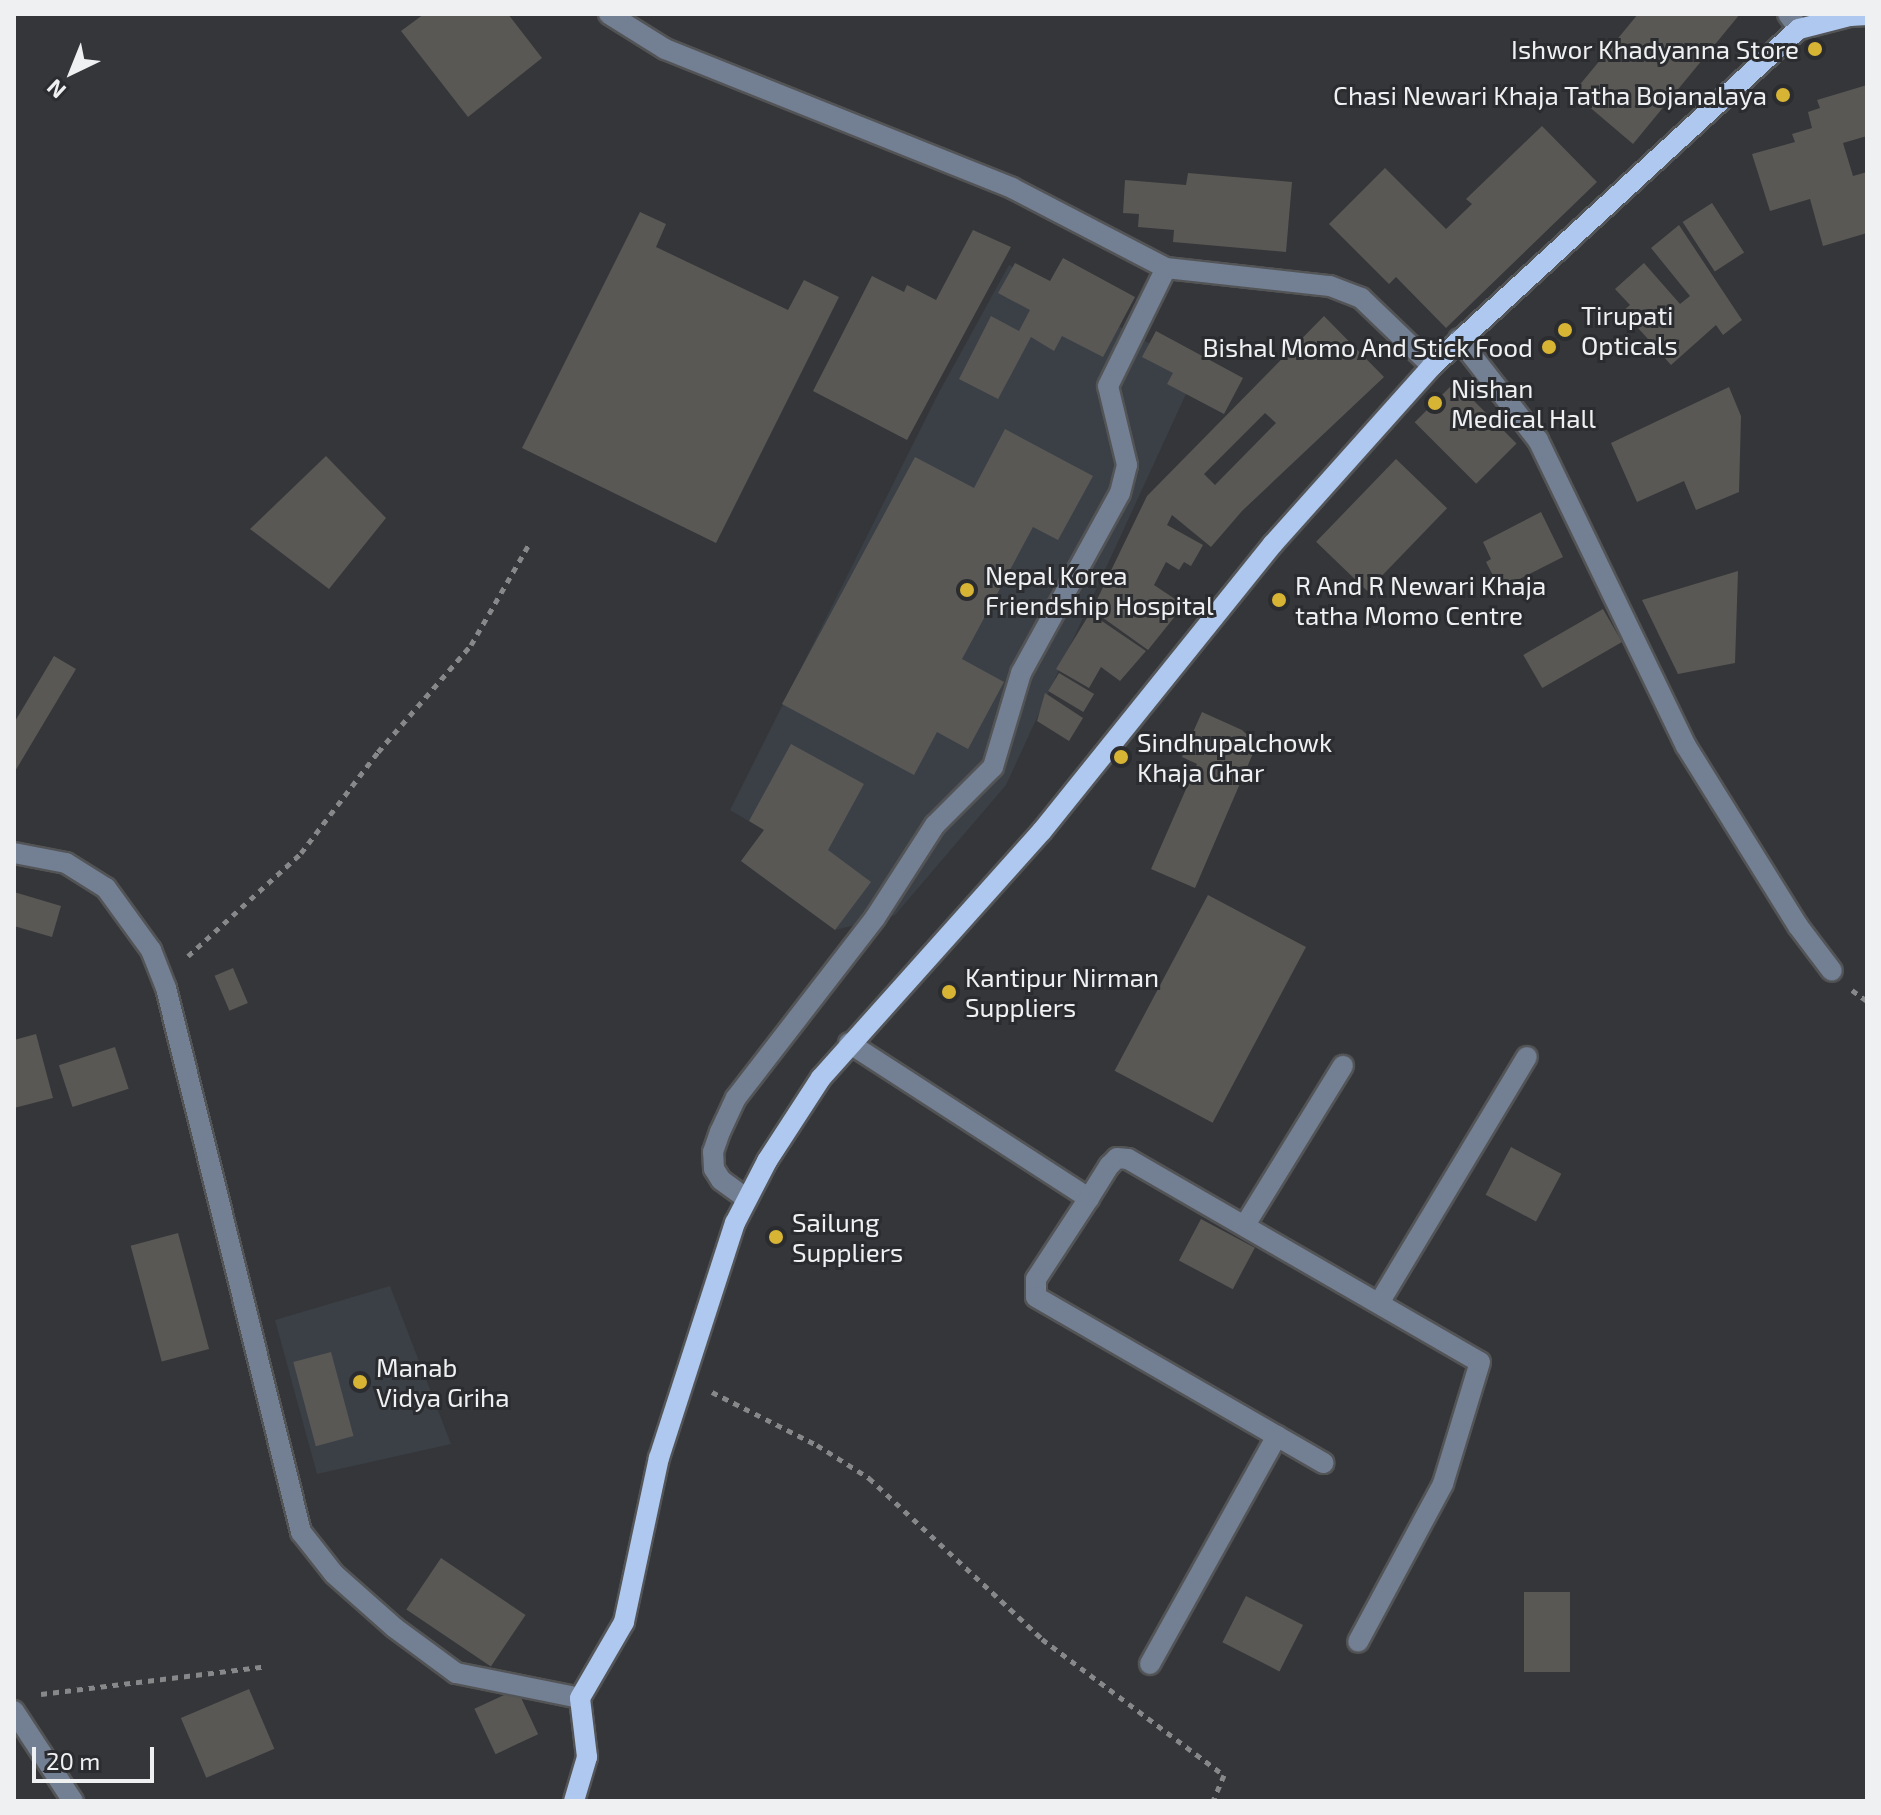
<!DOCTYPE html>
<style>
body{margin:0}
#map{position:relative;width:1881px;height:1815px;overflow:hidden;background:#353639;font-family:"Exo 2",sans-serif}
div>[style]{position:absolute}
.built>*{inset:0;background:#3b4047}
.building>*{inset:0;background:#595855;transform-origin:0 0}
.path>*{height:5px;margin-top:-2.5px;transform-origin:0;background:repeating-linear-gradient(90deg,#87888a 0 6px,transparent 0 12px)}
.roads{filter:drop-shadow(2px 0 #535456) drop-shadow(-2px 0 #535456) drop-shadow(0 2px #535456) drop-shadow(0 -2px #535456)}
.minor>*{height:20px;margin:-10px;padding:0 10px;transform-origin:10px;border-radius:10px;background:#737f93}
.major>*{height:20px;margin:-10px;padding:0 10px;transform-origin:10px;border-radius:10px;background:#afc8f0}
.dots>*{width:22px;height:22px;translate:-50% -50%;box-sizing:border-box;border:4px solid #2b2c2f;border-radius:50%}
span{translate:-50% -50%;white-space:nowrap;text-align:center;line-height:1.15;-webkit-text-stroke:6px #2b2c2f;paint-order:stroke}
.poi-label{font-size:26px;color:#eff0f1}
.right{translate:-100% -50%;text-align:right}
.left{translate:0 -50%;text-align:left}
.frame{position:absolute;inset:0;border:16px solid #eff0f1;pointer-events:none}
.north{position:absolute;left:32px;top:32px;width:80px;height:80px;-webkit-text-stroke:6px #2b2c2f;paint-order:stroke;rotate:223deg;font-size:22px;font-weight:700;line-height:32px;text-align:center;color:#eff0f1}
.north::after{content:'';display:block;margin:auto;width:28px;height:36px;background:#eff0f1;clip-path:polygon(50% 0,100% 100%,50% 72%,0 100%)}
.scale{position:absolute;left:32px;top:1747px;width:122px;height:36px;box-sizing:border-box;border:4px solid #eff0f1;border-top:0;padding-left:10px;font-size:24px;line-height:28px;white-space:nowrap;color:#eff0f1;-webkit-text-stroke:6px #2b2c2f;paint-order:stroke}
</style>
<div id="map">
<div class="built">
<div style="clip-path:polygon(1009px 265px,1197px 370px,1006px 785px,895px 915px,835px 930px,741px 861px,764px 830px,730px 810px,937px 396px)"></div>
<div style="clip-path:polygon(390px 1286px,451px 1444px,317px 1474px,275px 1320px)"></div>
</div>
<div class="building">
<div style="clip-path:polygon(424px 14px,508px 14px,542px 58px,468px 117px,401px 31px)"></div>
<div style="clip-path:polygon(1638px 14px,1740px 14px,1633px 144px,1573px 93px)"></div>
<div style="clip-path:polygon(1867px 85px,1867px 136px,1843px 143px,1853px 176px,1867px 172px,1867px 233px,1823px 246px,1810px 199px,1770px 211px,1752px 154px,1795px 142px,1792px 134px,1812px 128px,1808px 112px,1820px 108px,1817px 100px)"></div>
<div style="clip-path:polygon(1542px 126px,1597px 182px,1446px 328px,1396px 277px,1389px 284px,1329px 224px,1385px 168px,1446px 229px,1472px 204px,1466px 199px)"></div>
<div style="clip-path:polygon(1188px 173px,1292px 182px,1286px 252px,1173px 242px,1174px 230px,1138px 227px,1139px 214px,1123px 213px,1125px 180px,1186px 185px)"></div>
<div style="left:1712px;top:203px;width:59px;height:35px;rotate:57deg"></div>
<div style="clip-path:polygon(640px 212px,666px 224px,656px 247px,788px 310px,804px 280px,839px 297px,716px 543px,522px 448px)"></div>
<div style="clip-path:polygon(1679px 225px,1742px 320px,1723px 335px,1716px 325px,1671px 365px,1623px 311px,1630px 305px,1615px 289px,1644px 263px,1680px 304px,1690px 296px,1651px 248px)"></div>
<div style="clip-path:polygon(973px 230px,1011px 247px,907px 440px,813px 391px,872px 276px,904px 292px,907px 285px,936px 300px)"></div>
<div style="clip-path:polygon(1063px 258px,1135px 297px,1103px 357px,1062px 336px,1054px 351px,1031px 337px,998px 399px,959px 379px,991px 316px,1019px 331px,1030px 310px,998px 293px,1015px 263px,1050px 281px)"></div>
<div style="clip-path:polygon(evenodd,1324px 316px,1384px 377px,1242px 511px,1211px 547px,1172px 515px,1167px 525px,1203px 545px,1191px 566px,1184px 562px,1179px 570px,1166px 562px,1154px 585px,1184px 605px,1148px 650px,1092px 610px,1147px 496px,1324px 316px,1265px 413px,1276px 423px,1215px 485px,1204px 474px,1265px 413px)"></div>
<div style="clip-path:polygon(1156px 331px,1243px 378px,1224px 414px,1167px 384px,1173px 373px,1142px 357px)"></div>
<div style="left:1455px;top:382px;width:87px;height:57px;rotate:45deg"></div>
<div style="clip-path:polygon(1729px 387px,1741px 416px,1739px 492px,1696px 510px,1684px 481px,1637px 502px,1611px 443px)"></div>
<div style="clip-path:polygon(1005px 429px,1093px 476px,1058px 540px,1033px 527px,962px 659px,1004px 682px,968px 749px,937px 732px,914px 775px,782px 704px,915px 457px,974px 488px)"></div>
<div style="clip-path:polygon(326px 456px,386px 518px,329px 589px,250px 529px)"></div>
<div style="left:1396px;top:459px;width:71px;height:115px;rotate:44deg"></div>
<div style="clip-path:polygon(1541px 512px,1563px 557px,1500px 589px,1486px 562px,1491px 559px,1483px 542px)"></div>
<div style="clip-path:polygon(1738px 571px,1735px 663px,1678px 674px,1642px 600px)"></div>
<div style="left:1603px;top:609px;width:38px;height:92px;rotate:60deg"></div>
<div style="clip-path:polygon(1090px 613px,1146px 651px,1120px 681px,1101px 667px,1089px 688px,1056px 669px)"></div>
<div style="clip-path:polygon(54px 656px,76px 669px,14px 773px,14px 723px)"></div>
<div style="left:1059px;top:673px;width:41px;height:21px;rotate:31deg"></div>
<div style="clip-path:polygon(1045px 693px,1083px 718px,1069px 741px,1037px 721px)"></div>
<div style="clip-path:polygon(1202px 712px,1242px 730px,1257px 744px,1195px 888px,1151px 869px,1197px 764px,1182px 757px)"></div>
<div style="clip-path:polygon(791px 744px,864px 784px,828px 850px,871px 882px,835px 930px,741px 861px,764px 830px,749px 821px)"></div>
<div style="clip-path:polygon(14px 892px,61px 906px,52px 937px,14px 926px)"></div>
<div style="left:1208px;top:895px;width:111px;height:199px;rotate:28deg"></div>
<div style="left:233px;top:968px;width:38px;height:20px;rotate:67deg"></div>
<div style="clip-path:polygon(36px 1034px,53px 1098px,14px 1108px,14px 1040px)"></div>
<div style="left:115px;top:1047px;width:44px;height:59px;rotate:72deg"></div>
<div style="left:1511px;top:1147px;width:57px;height:54px;rotate:28deg"></div>
<div style="left:1201px;top:1219px;width:61px;height:47px;rotate:28deg"></div>
<div style="left:178px;top:1233px;width:120px;height:49px;rotate:75deg"></div>
<div style="left:331px;top:1352px;width:87px;height:39px;rotate:75deg"></div>
<div style="left:441px;top:1558px;width:102px;height:62px;rotate:34deg"></div>
<div style="left:1524px;top:1592px;width:46px;height:80px"></div>
<div style="left:1246px;top:1596px;width:64px;height:52px;rotate:27deg"></div>
<div style="left:249px;top:1689px;width:65px;height:74px;rotate:67deg"></div>
<div style="left:517px;top:1689px;width:50px;height:47px;rotate:65deg"></div>
</div>
<div class="path">
<div style="left:188px;top:956px;width:153px;rotate:-42.3deg"></div>
<div style="left:301px;top:853px;width:127px;rotate:-52.7deg"></div>
<div style="left:378px;top:752px;width:142px;rotate:-49deg"></div>
<div style="left:471px;top:645px;width:116px;rotate:-60.1deg"></div>
<div style="left:1852px;top:990px;width:19px;rotate:36deg"></div>
<div style="left:712px;top:1392px;width:118px;rotate:26.8deg"></div>
<div style="left:817px;top:1445px;width:62px;rotate:32.4deg"></div>
<div style="left:869px;top:1478px;width:236px;rotate:42.9deg"></div>
<div style="left:1042px;top:1639px;width:227px;rotate:36.8deg"></div>
<div style="left:1224px;top:1775px;width:28px;rotate:113deg"></div>
<div style="left:41px;top:1694px;width:223px;rotate:-7deg"></div>
</div>
<div class="roads">
<div class="minor">
<div style="left:609px;top:14px;width:66px;rotate:32deg"></div>
<div style="left:665px;top:49px;width:374px;rotate:21.8deg"></div>
<div style="left:1012px;top:188px;width:174px;rotate:27.5deg"></div>
<div style="left:1166px;top:268px;width:165px;rotate:6.3deg"></div>
<div style="left:1330px;top:286px;width:33px;rotate:21deg"></div>
<div style="left:1361px;top:298px;width:98px;rotate:43.8deg"></div>
<div style="left:1788px;top:14px;width:19px;rotate:54deg"></div>
<div style="left:1459px;top:339px;width:128px;rotate:52deg"></div>
<div style="left:1538px;top:440px;width:340px;rotate:64.2deg"></div>
<div style="left:1686px;top:746px;width:212px;rotate:58.1deg"></div>
<div style="left:1798px;top:926px;width:56px;rotate:52.9deg"></div>
<div style="left:14px;top:853px;width:53px;rotate:10.9deg"></div>
<div style="left:66px;top:863px;width:47px;rotate:32deg"></div>
<div style="left:106px;top:888px;width:77px;rotate:54deg"></div>
<div style="left:151px;top:950px;width:41px;rotate:68.5deg"></div>
<div style="left:166px;top:988px;width:561px;rotate:76.06deg"></div>
<div style="left:301px;top:1532px;width:53px;rotate:51.8deg"></div>
<div style="left:334px;top:1574px;width:81px;rotate:41.5deg"></div>
<div style="left:395px;top:1628px;width:76px;rotate:36.4deg"></div>
<div style="left:456px;top:1673px;width:126px;rotate:11.4deg"></div>
<div style="left:849px;top:1043px;width:286px;rotate:32.9deg"></div>
<div style="left:1089px;top:1198px;width:97px;rotate:123.2deg"></div>
<div style="left:1036px;top:1279px;width:18px;rotate:90deg"></div>
<div style="left:1036px;top:1297px;width:332px;rotate:30deg"></div>
<div style="left:1089px;top:1198px;width:38px;rotate:-58deg"></div>
<div style="left:1109px;top:1166px;width:11px;rotate:-45deg"></div>
<div style="left:1117px;top:1158px;width:11px;rotate:5deg"></div>
<div style="left:1128px;top:1159px;width:406px;rotate:30deg"></div>
<div style="left:1480px;top:1362px;width:127px;rotate:106.9deg"></div>
<div style="left:1443px;top:1484px;width:179px;rotate:118.3deg"></div>
<div style="left:747px;top:1199px;width:32px;rotate:-144deg"></div>
<div style="left:721px;top:1180px;width:13px;rotate:-122deg"></div>
<div style="left:714px;top:1169px;width:17px;rotate:-93deg"></div>
<div style="left:713px;top:1152px;width:21px;rotate:-71deg"></div>
<div style="left:720px;top:1132px;width:38px;rotate:-65deg"></div>
<div style="left:736px;top:1098px;width:227px;rotate:-52.3deg"></div>
<div style="left:875px;top:918px;width:111px;rotate:-57.2deg"></div>
<div style="left:935px;top:825px;width:82px;rotate:-45deg"></div>
<div style="left:993px;top:767px;width:98px;rotate:-73.4deg"></div>
<div style="left:1021px;top:673px;width:205px;rotate:-61.2deg"></div>
<div style="left:1120px;top:493px;width:29px;rotate:-76deg"></div>
<div style="left:1127px;top:465px;width:81px;rotate:-103.5deg"></div>
<div style="left:1108px;top:386px;width:131px;rotate:-63.8deg"></div>
<div style="left:1245px;top:1225px;width:187px;rotate:-58.4deg"></div>
<div style="left:1379px;top:1303px;width:287px;rotate:-59deg"></div>
<div style="left:1150px;top:1664px;width:261px;rotate:-60.9deg"></div>
<div style="left:14px;top:1711px;width:108px;rotate:56.8deg"></div>
</div>
<div class="major">
<div style="left:574px;top:1801px;width:46px;rotate:-73.5deg"></div>
<div style="left:587px;top:1757px;width:59px;rotate:-96.8deg"></div>
<div style="left:580px;top:1698px;width:88px;rotate:-59.9deg"></div>
<div style="left:624px;top:1622px;width:168px;rotate:-78deg"></div>
<div style="left:659px;top:1458px;width:247px;rotate:-72.1deg"></div>
<div style="left:735px;top:1223px;width:70px;rotate:-62.7deg"></div>
<div style="left:767px;top:1161px;width:99px;rotate:-57deg"></div>
<div style="left:821px;top:1078px;width:331px;rotate:-48.2deg"></div>
<div style="left:1042px;top:831px;width:368px;rotate:-51.2deg"></div>
<div style="left:1273px;top:544px;width:239px;rotate:-48.2deg"></div>
<div style="left:1432px;top:366px;width:498px;rotate:-42.6deg"></div>
<div style="left:1799px;top:29px;width:53px;rotate:-14.3deg"></div>
<div style="left:1850px;top:16px;width:17px;rotate:-3deg"></div>
</div>
</div>
<div class="dots">
<div style="left:1815px;top:49px;background:#d7b434"></div>
<div style="left:1783px;top:95px;background:#d7b434"></div>
<div style="left:1565px;top:330px;background:#d7b434"></div>
<div style="left:1549px;top:347px;background:#d7b434"></div>
<div style="left:1435px;top:403px;background:#d7b434"></div>
<div style="left:967px;top:590px;background:#d7b434"></div>
<div style="left:1279px;top:600px;background:#d7b434"></div>
<div style="left:1121px;top:757px;background:#d7b434"></div>
<div style="left:949px;top:992px;background:#d7b434"></div>
<div style="left:776px;top:1237px;background:#d7b434"></div>
<div style="left:360px;top:1382px;background:#d7b434"></div>
</div>
<div class="poi-label">
<span class="right" style="left:1799px;top:49px">Ishwor Khadyanna Store</span>
<span class="right" style="left:1767px;top:95px">Chasi Newari Khaja Tatha Bojanalaya</span>
<span class="left" style="left:1581px;top:330px">Tirupati<br>Opticals</span>
<span class="right" style="left:1533px;top:347px">Bishal Momo And Stick Food</span>
<span class="left" style="left:1451px;top:403px">Nishan<br>Medical Hall</span>
<span class="left" style="left:985px;top:590px">Nepal Korea<br>Friendship Hospital</span>
<span class="left" style="left:1295px;top:600px">R And R Newari Khaja<br>tatha Momo Centre</span>
<span class="left" style="left:1137px;top:757px">Sindhupalchowk<br>Khaja Ghar</span>
<span class="left" style="left:965px;top:992px">Kantipur Nirman<br>Suppliers</span>
<span class="left" style="left:792px;top:1237px">Sailung<br>Suppliers</span>
<span class="left" style="left:376px;top:1382px">Manab<br>Vidya Griha</span>
</div>
<div class="frame"></div>
<div class="north">N</div>
<div class="scale">20 m</div>
</div>
